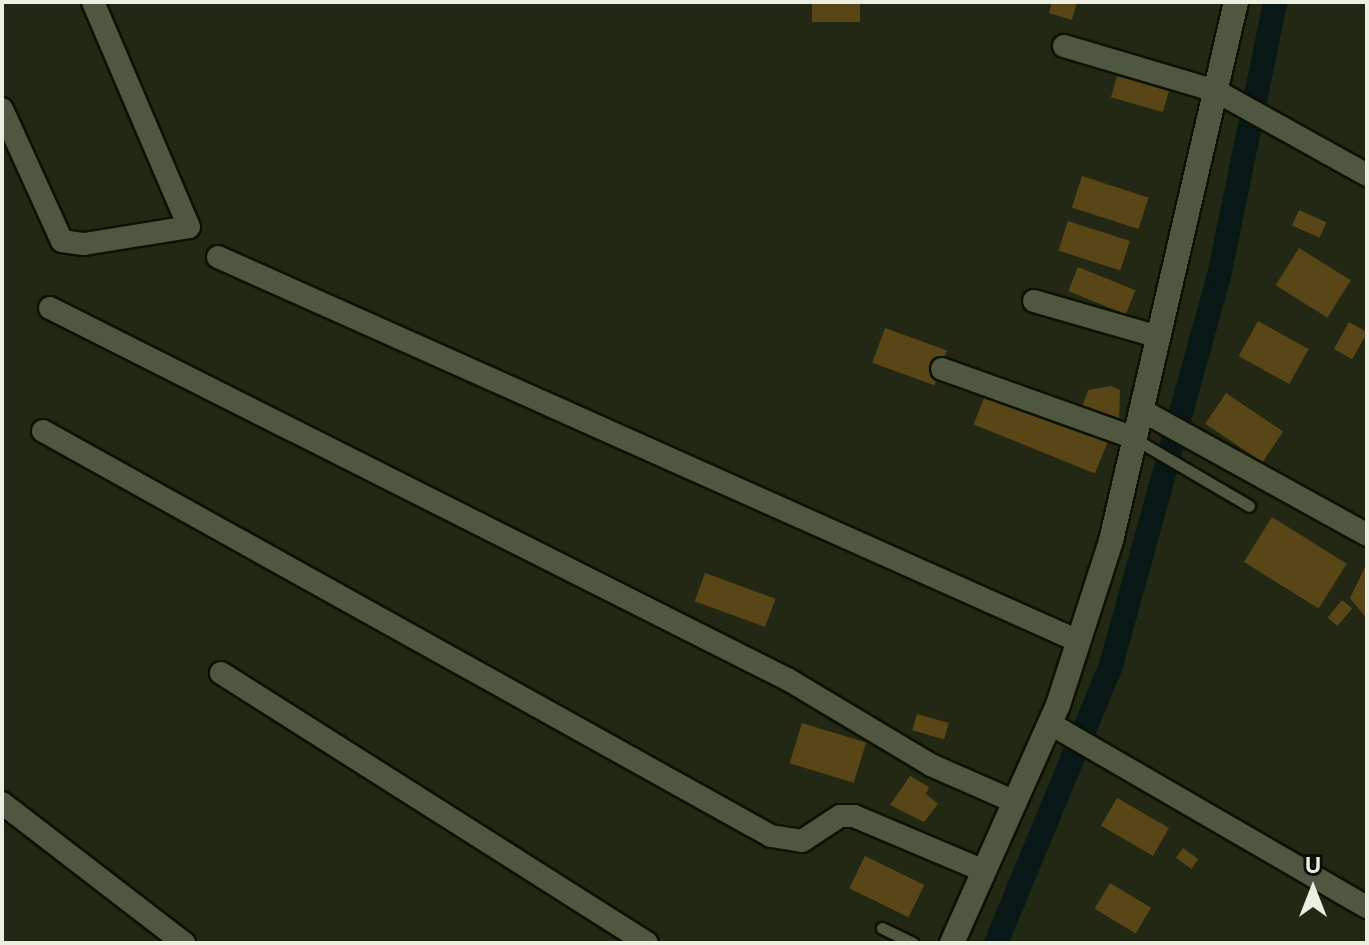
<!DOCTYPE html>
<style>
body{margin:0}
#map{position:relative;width:1369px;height:945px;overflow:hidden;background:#222813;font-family:Inter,sans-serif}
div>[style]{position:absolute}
.canal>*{height:24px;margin:-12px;padding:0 12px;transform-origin:12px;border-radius:12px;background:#071816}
.building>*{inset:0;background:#594616;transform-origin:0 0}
.roads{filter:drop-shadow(2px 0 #0c1101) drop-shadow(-2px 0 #0c1101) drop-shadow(0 2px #0c1101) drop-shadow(0 -2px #0c1101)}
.service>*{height:11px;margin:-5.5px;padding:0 5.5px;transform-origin:5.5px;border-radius:5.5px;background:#505740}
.minor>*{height:22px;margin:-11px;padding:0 11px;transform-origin:11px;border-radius:11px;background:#505740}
.tertiary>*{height:24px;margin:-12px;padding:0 12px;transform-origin:12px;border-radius:12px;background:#505740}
span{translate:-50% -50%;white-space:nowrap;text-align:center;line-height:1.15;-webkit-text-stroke:6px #0d1007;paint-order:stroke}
.frame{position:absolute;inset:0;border:4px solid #ebefe2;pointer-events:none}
.north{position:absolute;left:1273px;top:849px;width:80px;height:80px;-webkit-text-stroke:6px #0d1007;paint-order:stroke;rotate:0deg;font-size:22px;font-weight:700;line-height:32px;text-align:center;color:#ebefe2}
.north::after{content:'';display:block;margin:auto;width:28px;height:36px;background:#ebefe2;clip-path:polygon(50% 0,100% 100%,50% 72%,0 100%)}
</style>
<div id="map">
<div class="canal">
<div style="left:996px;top:943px;width:301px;rotate:-67.5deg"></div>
<div style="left:1111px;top:665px;width:404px;rotate:-74.5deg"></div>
<div style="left:1219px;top:276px;width:280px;rotate:-78.4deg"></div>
</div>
<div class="building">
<div style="left:812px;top:2px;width:48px;height:20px"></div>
<div style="clip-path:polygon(1052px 2px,1077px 2px,1072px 20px,1049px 13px)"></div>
<div style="left:1117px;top:76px;width:54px;height:22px;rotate:16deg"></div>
<div style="left:1082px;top:176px;width:70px;height:33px;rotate:18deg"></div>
<div style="left:1299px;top:210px;width:30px;height:17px;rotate:24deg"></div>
<div style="left:1068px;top:221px;width:65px;height:31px;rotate:18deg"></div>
<div style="left:1299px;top:248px;width:61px;height:44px;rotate:32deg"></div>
<div style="left:1078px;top:267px;width:62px;height:26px;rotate:22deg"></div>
<div style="left:1258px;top:321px;width:58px;height:40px;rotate:29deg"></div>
<div style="left:1349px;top:322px;width:21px;height:31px;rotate:29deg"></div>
<div style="left:885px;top:328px;width:66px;height:37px;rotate:20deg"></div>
<div style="clip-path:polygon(1111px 386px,1120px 390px,1119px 426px,1082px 407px,1088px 390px)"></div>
<div style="left:987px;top:391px;width:131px;height:36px;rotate:22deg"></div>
<div style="left:1226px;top:393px;width:69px;height:37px;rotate:34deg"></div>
<div style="left:1272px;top:517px;width:88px;height:53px;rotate:32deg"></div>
<div style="clip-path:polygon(1367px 563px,1367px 619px,1350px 598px)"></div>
<div style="left:705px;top:573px;width:75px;height:30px;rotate:20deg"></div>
<div style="left:1342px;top:600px;width:13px;height:23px;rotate:39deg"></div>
<div style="left:917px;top:714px;width:33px;height:17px;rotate:16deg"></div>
<div style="left:802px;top:723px;width:67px;height:42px;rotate:17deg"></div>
<div style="clip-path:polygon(910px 776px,929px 787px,926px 794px,938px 804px,924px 822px,890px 805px)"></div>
<div style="left:1117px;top:798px;width:60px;height:32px;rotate:30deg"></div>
<div style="left:1183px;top:848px;width:19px;height:12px;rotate:36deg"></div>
<div style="left:865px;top:856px;width:66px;height:36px;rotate:26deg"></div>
<div style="left:1110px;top:883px;width:48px;height:30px;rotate:31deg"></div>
</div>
<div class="roads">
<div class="service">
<div style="left:1135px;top:439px;width:132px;rotate:30.4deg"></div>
<div style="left:882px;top:928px;width:34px;rotate:26deg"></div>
</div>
<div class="minor">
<div style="left:1064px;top:46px;width:159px;rotate:16.5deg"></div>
<div style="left:1216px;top:91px;width:173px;rotate:29.1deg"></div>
<div style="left:2px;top:109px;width:145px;rotate:65.6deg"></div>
<div style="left:62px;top:241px;width:22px;rotate:8deg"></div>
<div style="left:84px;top:244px;width:106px;rotate:-9.2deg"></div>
<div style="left:189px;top:227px;width:245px;rotate:-113.1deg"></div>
<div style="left:218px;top:257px;width:942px;rotate:24.06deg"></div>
<div style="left:1034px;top:301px;width:130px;rotate:16.1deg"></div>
<div style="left:50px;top:308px;width:827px;rotate:26.72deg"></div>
<div style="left:789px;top:680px;width:165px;rotate:30.9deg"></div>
<div style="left:931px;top:765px;width:90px;rotate:23.7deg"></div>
<div style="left:942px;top:369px;width:205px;rotate:19.7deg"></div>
<div style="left:1141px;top:410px;width:258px;rotate:28.9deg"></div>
<div style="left:43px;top:431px;width:833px;rotate:29.09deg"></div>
<div style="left:771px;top:836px;width:31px;rotate:9deg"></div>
<div style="left:802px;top:841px;width:45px;rotate:-33.3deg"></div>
<div style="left:840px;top:816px;width:14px"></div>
<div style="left:854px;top:816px;width:139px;rotate:22.9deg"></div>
<div style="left:221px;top:673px;width:504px;rotate:32.37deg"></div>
<div style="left:1049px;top:723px;width:367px;rotate:30.1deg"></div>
<div style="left:2px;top:803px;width:230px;rotate:37.6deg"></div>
</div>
<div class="tertiary">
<div style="left:952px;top:943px;width:261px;rotate:-66deg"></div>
<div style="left:1058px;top:705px;width:172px;rotate:-72.1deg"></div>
<div style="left:1111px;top:541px;width:553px;rotate:-76.94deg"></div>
</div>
</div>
<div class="frame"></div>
<div class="north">U</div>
</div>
